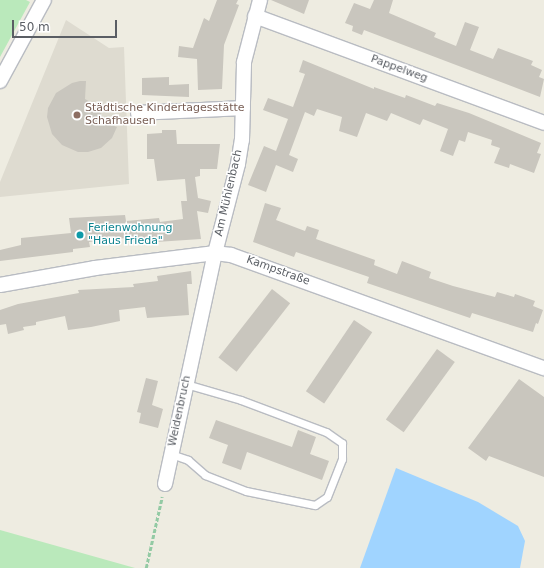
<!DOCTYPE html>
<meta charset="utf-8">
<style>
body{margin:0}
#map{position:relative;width:544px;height:568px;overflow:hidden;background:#eeece1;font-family:"DejaVu Sans",sans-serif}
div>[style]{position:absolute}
.education>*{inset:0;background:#dedbd0}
.green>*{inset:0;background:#bae9bb}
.water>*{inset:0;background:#a0d4ff}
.building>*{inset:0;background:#c9c6be;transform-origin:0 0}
.path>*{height:2.5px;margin-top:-1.25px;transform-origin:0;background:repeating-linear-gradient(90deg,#93caa4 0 4px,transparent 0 6px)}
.roads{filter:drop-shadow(1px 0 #b9bcc2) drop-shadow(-1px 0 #b9bcc2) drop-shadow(0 1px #b9bcc2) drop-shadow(0 -1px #b9bcc2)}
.lane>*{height:7px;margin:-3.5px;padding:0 3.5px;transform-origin:3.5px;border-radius:3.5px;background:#fff}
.street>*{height:14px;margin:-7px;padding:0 7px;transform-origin:7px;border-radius:7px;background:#fff}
.dots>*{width:11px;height:11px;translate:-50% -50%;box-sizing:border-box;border:2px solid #fff;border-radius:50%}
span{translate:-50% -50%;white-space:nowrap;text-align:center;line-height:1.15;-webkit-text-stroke:3px #fff;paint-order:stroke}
.street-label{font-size:11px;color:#5a5e64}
.education-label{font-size:11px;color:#785e54}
.left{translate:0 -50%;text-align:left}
.culture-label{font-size:11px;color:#0d838f}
.scale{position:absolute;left:12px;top:20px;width:105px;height:18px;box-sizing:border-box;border:2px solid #5a5e64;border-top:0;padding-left:5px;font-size:12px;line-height:14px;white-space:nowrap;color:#5a5e64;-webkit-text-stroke:3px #fff;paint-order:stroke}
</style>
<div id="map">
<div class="education">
<div style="clip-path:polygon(66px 20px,109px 48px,124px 47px,129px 184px,0 197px,0 182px)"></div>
</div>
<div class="green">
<div style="clip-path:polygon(0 0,26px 0,30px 2px,0 57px)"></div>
<div style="clip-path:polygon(0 530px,135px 568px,0 568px)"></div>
</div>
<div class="water">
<div style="clip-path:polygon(396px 468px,478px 502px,518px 526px,525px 541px,520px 568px,360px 568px)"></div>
</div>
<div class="building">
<div style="clip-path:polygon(217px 0,238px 0,236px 4px,239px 5px,224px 45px,222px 89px,198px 90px,197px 59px,178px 57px,179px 46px,193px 48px,204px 18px,209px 21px)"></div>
<div style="clip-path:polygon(271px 0,309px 0,304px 14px)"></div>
<div style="clip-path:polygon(374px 0,393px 0,389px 13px,436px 33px,434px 37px,456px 46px,465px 22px,479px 27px,470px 50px,493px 59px,498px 48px,533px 61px,531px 65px,542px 70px,539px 77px,544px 79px,540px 97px,364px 30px,362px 35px,352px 31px,353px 26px,345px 23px,354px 3px,370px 9px)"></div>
<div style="clip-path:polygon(303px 60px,374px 89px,374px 87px,405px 98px,406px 95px,435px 106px,437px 103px,469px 113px,541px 143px,537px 153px,541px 154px,534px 173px,510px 164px,509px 168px,494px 163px,500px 148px,491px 145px,492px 140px,468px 132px,465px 142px,459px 140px,453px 156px,440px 151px,448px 129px,423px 119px,420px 125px,391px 113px,387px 121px,366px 113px,357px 137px,339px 131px,342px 117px,317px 109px,314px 116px,305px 112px,289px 155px,298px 159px,293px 172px,276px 165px,266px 192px,248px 185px,264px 146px,276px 151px,288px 119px,263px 110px,268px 98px,293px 107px,305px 74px,299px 72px)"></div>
<div style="clip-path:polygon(169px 77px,169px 85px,189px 84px,189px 97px,142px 95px,142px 78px)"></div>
<div style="clip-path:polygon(80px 81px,86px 81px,85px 99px,96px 105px,106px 123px,117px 127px,112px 138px,101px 148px,88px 152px,78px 152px,62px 145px,52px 134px,47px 117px,48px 108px,56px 93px,72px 83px)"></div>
<div style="clip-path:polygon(162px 130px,176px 130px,177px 144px,220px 144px,217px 169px,200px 169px,200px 176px,195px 177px,198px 198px,211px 201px,208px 213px,197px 211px,201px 239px,141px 243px,141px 240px,128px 242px,127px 238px,89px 242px,90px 247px,73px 249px,73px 252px,0 261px,0 250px,21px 245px,21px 238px,71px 233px,69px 218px,125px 215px,126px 221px,159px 218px,160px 222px,183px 219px,181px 201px,187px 201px,185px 179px,157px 181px,154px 159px,147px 159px,147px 134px,162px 133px)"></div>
<div style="clip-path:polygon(265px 203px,281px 208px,276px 220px,305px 231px,307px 226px,319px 230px,316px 239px,375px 260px,374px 265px,397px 274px,402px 261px,431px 272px,429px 278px,453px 286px,495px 297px,497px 292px,514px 297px,515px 294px,535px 301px,533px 306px,543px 310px,538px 324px,536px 323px,533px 332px,472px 313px,470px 318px,367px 283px,369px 277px,296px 252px,294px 257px,253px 242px)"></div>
<div style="clip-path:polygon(191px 271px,192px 284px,187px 284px,189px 315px,147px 318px,145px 307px,119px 310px,120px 321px,91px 327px,68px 330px,65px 316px,36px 322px,36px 325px,23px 327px,24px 330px,8px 334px,6px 324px,0 325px,0 310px,18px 304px,79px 293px,78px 290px,134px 287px,133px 284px,158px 281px,157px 276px)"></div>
<div style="left:272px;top:289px;width:23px;height:87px;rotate:38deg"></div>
<div style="left:354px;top:320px;width:22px;height:86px;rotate:34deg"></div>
<div style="left:437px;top:349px;width:22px;height:87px;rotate:36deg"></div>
<div style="clip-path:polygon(146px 378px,158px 381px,152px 405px,163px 409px,158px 428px,139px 423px,141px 413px,137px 412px)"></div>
<div style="clip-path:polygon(519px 379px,544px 397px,544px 477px,489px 456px,486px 461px,468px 448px)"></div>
<div style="clip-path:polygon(216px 420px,292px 447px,298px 430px,316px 437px,310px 454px,329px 461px,322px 480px,247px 452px,241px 470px,222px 463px,228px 445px,209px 438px)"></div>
</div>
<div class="path">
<div style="left:146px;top:568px;width:73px;rotate:-77.3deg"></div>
</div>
<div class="roads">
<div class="lane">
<div style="left:171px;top:454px;width:18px;rotate:19deg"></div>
<div style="left:188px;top:460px;width:23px;rotate:41deg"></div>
<div style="left:205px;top:475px;width:44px;rotate:21.3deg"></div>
<div style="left:246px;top:491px;width:70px;rotate:11.5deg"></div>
<div style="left:315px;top:505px;width:14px;rotate:-34deg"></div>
<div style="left:327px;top:497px;width:41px;rotate:-68.5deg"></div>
<div style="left:342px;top:459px;width:16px;rotate:-90deg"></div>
<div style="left:342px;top:443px;width:19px;rotate:-145deg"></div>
<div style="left:326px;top:432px;width:91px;rotate:-159.4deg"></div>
<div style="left:241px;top:400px;width:57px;rotate:-163.8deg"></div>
</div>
<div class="street">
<div style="left:255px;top:16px;width:308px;rotate:20.3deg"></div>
<div style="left:0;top:81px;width:92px;rotate:-61.5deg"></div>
<div style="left:138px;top:113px;width:105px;rotate:-2.7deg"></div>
<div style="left:0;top:285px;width:97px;rotate:-10.1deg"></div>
<div style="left:95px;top:268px;width:121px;rotate:-7.1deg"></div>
<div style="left:215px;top:253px;width:16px;rotate:7deg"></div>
<div style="left:231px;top:255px;width:333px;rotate:19.9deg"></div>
<div style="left:165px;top:484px;width:236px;rotate:-77.8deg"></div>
<div style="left:215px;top:253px;width:92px;rotate:-75.5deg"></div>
<div style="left:238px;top:164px;width:24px;rotate:-81deg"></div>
<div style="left:242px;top:140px;width:78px;rotate:-88.5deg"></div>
<div style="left:244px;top:62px;width:64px;rotate:-75.5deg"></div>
</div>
</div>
<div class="dots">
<div style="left:77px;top:115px;background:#8d6e63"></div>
<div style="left:80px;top:235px;background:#0f9aa8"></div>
</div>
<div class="street-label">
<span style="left:399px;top:69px;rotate:20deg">Pappelweg</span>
<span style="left:229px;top:193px;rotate:-77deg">Am Mühlenbach</span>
<span style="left:278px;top:271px;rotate:20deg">Kampstraße</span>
<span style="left:180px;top:411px;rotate:-78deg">Weidenbruch</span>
</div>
<div class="education-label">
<span class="left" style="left:85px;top:115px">Städtische Kindertagesstätte<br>Schafhausen</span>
</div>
<div class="culture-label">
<span class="left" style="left:88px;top:235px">Ferienwohnung<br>"Haus Frieda"</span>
</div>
<div class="scale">50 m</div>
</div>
